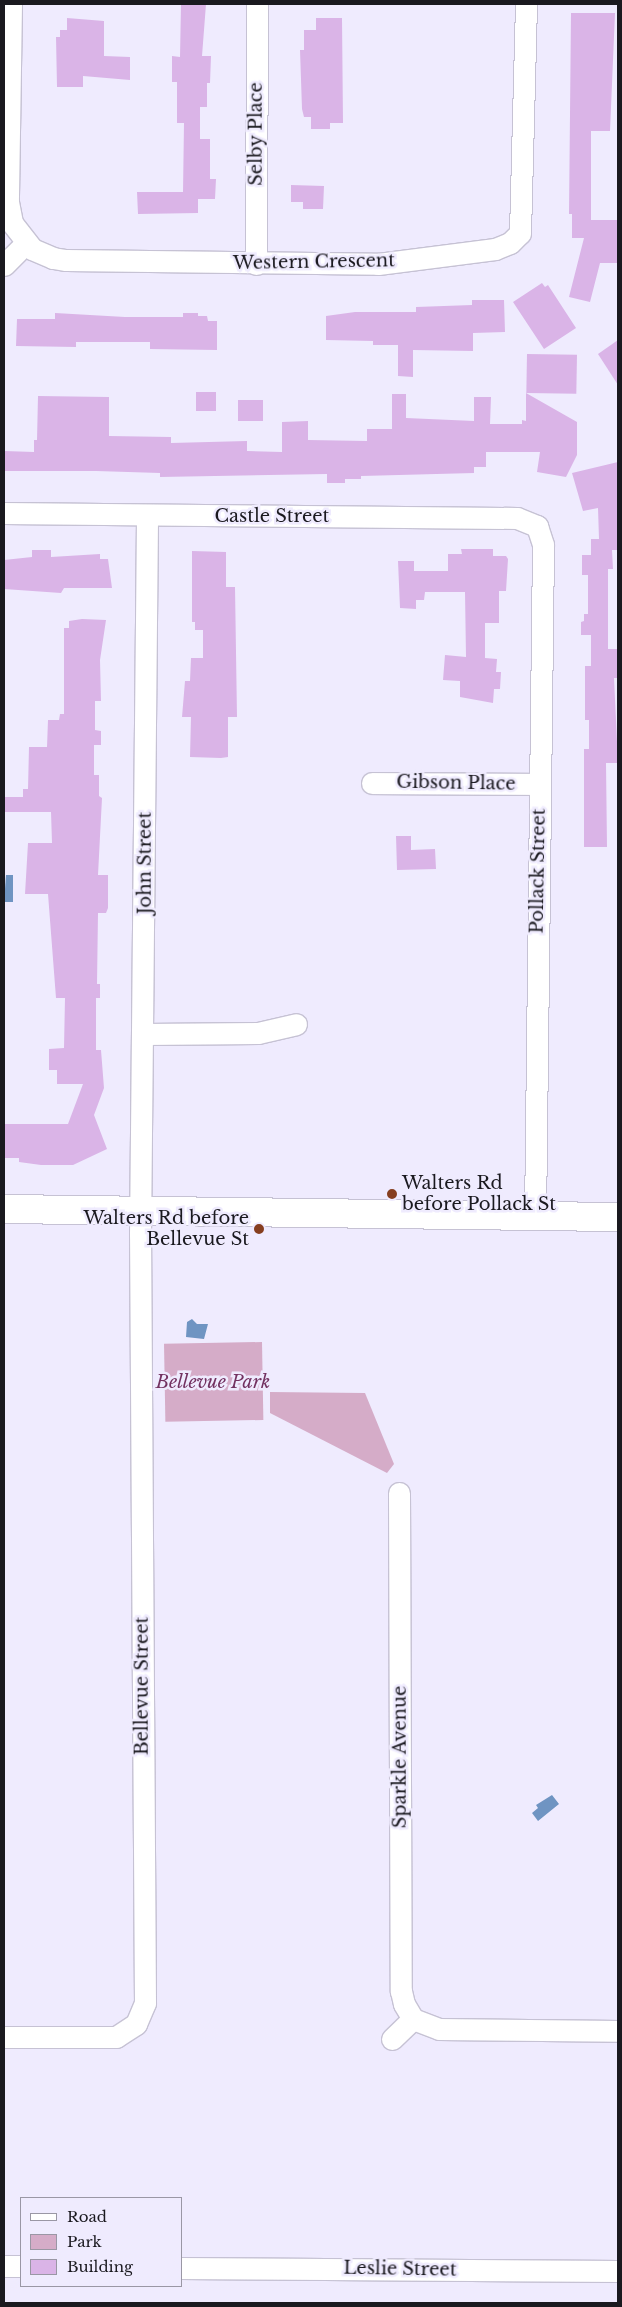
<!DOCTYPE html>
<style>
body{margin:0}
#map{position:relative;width:622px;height:2307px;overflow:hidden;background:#efebfe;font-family:"Libre Baskerville",serif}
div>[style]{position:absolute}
.green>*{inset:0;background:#d5acc8;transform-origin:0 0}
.water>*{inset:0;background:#6f94c2}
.building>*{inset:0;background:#dab4e7;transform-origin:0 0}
.roads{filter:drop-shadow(1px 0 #c6c2d4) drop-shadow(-1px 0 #c6c2d4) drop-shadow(0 1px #c6c2d4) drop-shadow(0 -1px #c6c2d4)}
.street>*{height:21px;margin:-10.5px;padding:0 10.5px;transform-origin:10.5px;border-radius:10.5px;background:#fff}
.secondary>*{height:28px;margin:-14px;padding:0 14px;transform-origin:14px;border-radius:14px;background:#fff}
.dots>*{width:14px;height:14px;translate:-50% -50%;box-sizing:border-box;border:2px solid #efebfe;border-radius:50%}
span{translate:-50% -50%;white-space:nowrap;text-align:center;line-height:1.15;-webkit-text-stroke:5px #efebfe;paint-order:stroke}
.street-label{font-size:18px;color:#1a191f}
.poi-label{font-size:18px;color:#1a191f}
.left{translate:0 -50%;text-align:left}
.right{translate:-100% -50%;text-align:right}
.park-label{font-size:18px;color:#733261;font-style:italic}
.frame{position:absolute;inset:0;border:5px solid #1a191f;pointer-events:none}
.legend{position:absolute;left:20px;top:2197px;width:162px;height:90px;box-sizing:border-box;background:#efebfe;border:1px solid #9a97a5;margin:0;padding:6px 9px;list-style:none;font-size:15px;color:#1a191f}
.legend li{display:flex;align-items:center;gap:10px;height:25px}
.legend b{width:25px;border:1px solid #9a97a5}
</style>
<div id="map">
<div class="green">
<div style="left:262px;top:1342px;width:78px;height:98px;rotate:89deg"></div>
<div style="clip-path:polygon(270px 1392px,365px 1393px,394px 1464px,387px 1473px,270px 1413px)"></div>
</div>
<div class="water">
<div style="clip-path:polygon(6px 875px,13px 875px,13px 902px,4px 902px)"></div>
<div style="clip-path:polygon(192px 1319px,197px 1324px,208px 1324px,204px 1339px,186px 1337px,187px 1322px)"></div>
<div style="clip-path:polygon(552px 1795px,559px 1804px,538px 1821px,532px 1813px,538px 1808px,536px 1805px)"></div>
</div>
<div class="building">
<div style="clip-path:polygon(181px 4px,206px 4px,202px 56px,211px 56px,210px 83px,207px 83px,207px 107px,200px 107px,200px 139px,210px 139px,210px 179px,216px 179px,215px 199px,198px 199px,198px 213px,138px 214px,137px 192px,183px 192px,184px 123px,177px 123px,177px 82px,172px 82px,172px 56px,180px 57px)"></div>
<div style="clip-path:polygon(571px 13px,615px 13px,610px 131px,591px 131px,591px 220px,618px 220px,618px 263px,600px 263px,590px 302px,569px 297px,584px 238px,572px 238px,572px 214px,569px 214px)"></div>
<div style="clip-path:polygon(67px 18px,104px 21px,104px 56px,130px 57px,130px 80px,83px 76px,83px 87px,57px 87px,56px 37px,60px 37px,60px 30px,67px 30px)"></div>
<div style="clip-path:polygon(316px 18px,342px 18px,343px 123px,330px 123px,330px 129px,311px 129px,311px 117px,304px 117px,302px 109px,300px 50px,304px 50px,304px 30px,316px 30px)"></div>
<div style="clip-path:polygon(291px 185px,324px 186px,323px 209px,303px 209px,303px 202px,291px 202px)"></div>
<div style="clip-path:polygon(542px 283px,545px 287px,548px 285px,576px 328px,544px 349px,513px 302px)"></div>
<div style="clip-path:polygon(472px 300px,504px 300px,505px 332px,473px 333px,473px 351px,413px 350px,413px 377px,398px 376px,398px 345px,373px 345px,373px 341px,326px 340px,326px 316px,355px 312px,416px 312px,416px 307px,472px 305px)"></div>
<div style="clip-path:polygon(55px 313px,125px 317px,183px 317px,183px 313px,198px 313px,198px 316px,207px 316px,208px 321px,217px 321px,217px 350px,150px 349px,150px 342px,76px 342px,76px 347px,16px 346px,17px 319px,55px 319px)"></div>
<div style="clip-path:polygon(618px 340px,618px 385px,598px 354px)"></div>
<div style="left:527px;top:354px;width:50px;height:39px;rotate:1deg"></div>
<div style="left:196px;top:392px;width:20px;height:19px"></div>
<div style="clip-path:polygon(526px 393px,577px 422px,577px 455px,566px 477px,537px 472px,540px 452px,486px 452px,486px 467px,474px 467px,474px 473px,361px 476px,361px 479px,345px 479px,345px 483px,327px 483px,327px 474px,160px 477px,160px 473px,96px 471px,4px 471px,4px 451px,34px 452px,34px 440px,37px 440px,38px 396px,109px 397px,109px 436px,171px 437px,171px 443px,247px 441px,247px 451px,282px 452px,282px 422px,308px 421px,308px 440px,367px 441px,367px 429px,392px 429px,392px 394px,406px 394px,406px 418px,474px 421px,474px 397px,491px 397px,490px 424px,522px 424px,522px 420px,526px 421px)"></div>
<div style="left:238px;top:400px;width:25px;height:21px"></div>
<div style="clip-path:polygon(618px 462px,618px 550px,612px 550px,613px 569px,608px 569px,608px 649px,618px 649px,618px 678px,614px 678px,618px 763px,606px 763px,607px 847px,584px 847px,584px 749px,589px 749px,589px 720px,585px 720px,585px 666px,591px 666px,591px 635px,581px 635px,581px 622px,584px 621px,584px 614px,588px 614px,588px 575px,582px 575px,582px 555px,591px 555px,591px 539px,599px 539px,598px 508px,583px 511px,572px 473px)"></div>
<div style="clip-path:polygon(461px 549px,493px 549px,493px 556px,506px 556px,508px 559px,506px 591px,499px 591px,499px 623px,485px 623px,485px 658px,497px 659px,496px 672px,501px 672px,500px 689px,494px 689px,493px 703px,460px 697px,460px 681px,443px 680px,445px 655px,466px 657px,465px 592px,425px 592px,424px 600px,416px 600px,416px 609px,400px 608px,398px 561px,414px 561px,414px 571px,448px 571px,448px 554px,462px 554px)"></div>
<div style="clip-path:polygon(32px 550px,51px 550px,51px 557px,100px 554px,100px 559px,108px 559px,112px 588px,64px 588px,61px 593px,4px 589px,4px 560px,32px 557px)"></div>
<div style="clip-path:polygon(192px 551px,226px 552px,226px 587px,235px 587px,237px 717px,228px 717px,228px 757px,221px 758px,190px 757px,191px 717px,182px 717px,185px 681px,190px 681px,191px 658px,203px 658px,203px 630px,195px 630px,195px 622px,192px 622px)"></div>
<div style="clip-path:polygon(82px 619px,106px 620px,100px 660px,101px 701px,95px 701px,95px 730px,101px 731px,101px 745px,94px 745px,94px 775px,99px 775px,99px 796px,102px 798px,98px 875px,108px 875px,108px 908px,106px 913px,98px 913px,97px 984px,100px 984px,100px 998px,96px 998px,96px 1050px,101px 1050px,104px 1088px,94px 1115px,107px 1149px,73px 1165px,41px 1165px,19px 1162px,19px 1158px,4px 1158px,4px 1124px,68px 1124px,83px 1084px,57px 1084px,57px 1070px,49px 1070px,49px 1049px,64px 1048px,65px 998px,56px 998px,48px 894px,25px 894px,28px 843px,52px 843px,51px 812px,4px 812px,4px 797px,23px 797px,23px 789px,28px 789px,29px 747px,47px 747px,48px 720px,59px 720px,60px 714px,64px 714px,64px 628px,69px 628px,69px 621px)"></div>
<div style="clip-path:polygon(396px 836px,411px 836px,411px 850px,435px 849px,436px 869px,397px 870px)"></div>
</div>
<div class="roads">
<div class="street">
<div style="left:11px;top:4px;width:198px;rotate:90.9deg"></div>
<div style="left:8px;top:202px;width:21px;rotate:79deg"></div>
<div style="left:12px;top:223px;width:33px;rotate:52deg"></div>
<div style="left:32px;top:249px;width:23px;rotate:23deg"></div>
<div style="left:53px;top:258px;width:13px;rotate:9deg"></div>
<div style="left:66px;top:260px;width:312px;rotate:0.7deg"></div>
<div style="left:378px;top:264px;width:118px;rotate:-7.3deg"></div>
<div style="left:495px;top:249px;width:16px;rotate:-22deg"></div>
<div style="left:510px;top:243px;width:14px;rotate:-45deg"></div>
<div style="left:520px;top:233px;width:229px;rotate:-88.5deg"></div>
<div style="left:256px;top:264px;width:260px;rotate:-89.8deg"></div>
<div style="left:4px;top:265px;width:31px;rotate:-45deg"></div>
<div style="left:4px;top:513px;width:513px;rotate:0.56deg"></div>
<div style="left:517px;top:518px;width:22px;rotate:22deg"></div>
<div style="left:537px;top:526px;width:20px;rotate:72deg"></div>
<div style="left:543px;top:545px;width:671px;rotate:90.68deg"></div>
<div style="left:372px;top:783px;width:167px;rotate:0.3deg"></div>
<div style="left:144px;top:1034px;width:114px;rotate:-0.5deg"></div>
<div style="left:258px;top:1033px;width:39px;rotate:-13deg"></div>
<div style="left:399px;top:1493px;width:498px;rotate:89.8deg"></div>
<div style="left:401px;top:1991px;width:13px;rotate:77deg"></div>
<div style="left:404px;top:2004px;width:17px;rotate:59deg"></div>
<div style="left:413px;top:2019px;width:28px;rotate:21deg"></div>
<div style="left:439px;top:2029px;width:179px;rotate:0.6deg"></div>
<div style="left:4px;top:2037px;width:112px"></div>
<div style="left:116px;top:2037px;width:24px;rotate:-33deg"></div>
<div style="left:136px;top:2024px;width:23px;rotate:-67deg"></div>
<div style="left:145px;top:2003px;width:768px;rotate:-90.37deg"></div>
<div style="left:140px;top:1235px;width:720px;rotate:-89.44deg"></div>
<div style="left:392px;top:2039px;width:29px;rotate:-44deg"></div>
<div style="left:4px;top:2266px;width:17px"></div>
<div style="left:181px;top:2268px;width:437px;rotate:0.4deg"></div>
</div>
<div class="secondary">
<div style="left:4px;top:1209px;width:614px;rotate:0.75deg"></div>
</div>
</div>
<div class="dots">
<div style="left:392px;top:1194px;background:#863e1f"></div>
<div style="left:259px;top:1229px;background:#863e1f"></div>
</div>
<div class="street-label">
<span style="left:256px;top:134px;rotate:-90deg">Selby Place</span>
<span style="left:314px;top:262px;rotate:-1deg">Western Crescent</span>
<span style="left:272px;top:516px">Castle Street</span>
<span style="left:456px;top:783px;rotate:1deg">Gibson Place</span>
<span style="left:145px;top:863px;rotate:-90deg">John Street</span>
<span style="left:538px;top:871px;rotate:-89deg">Pollack Street</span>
<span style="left:142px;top:1686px;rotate:-90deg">Bellevue Street</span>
<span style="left:400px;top:1757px;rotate:-90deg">Sparkle Avenue</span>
<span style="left:400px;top:2269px;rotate:1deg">Leslie Street</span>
</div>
<div class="poi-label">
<span class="left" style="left:402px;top:1194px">Walters Rd<br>before Pollack St</span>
<span class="right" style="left:249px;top:1229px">Walters Rd before<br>Bellevue St</span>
</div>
<div class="park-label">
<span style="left:213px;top:1382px">Bellevue Park</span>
</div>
<div class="frame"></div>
<ul class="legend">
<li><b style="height:6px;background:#fff"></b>Road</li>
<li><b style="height:14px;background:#d5acc8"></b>Park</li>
<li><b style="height:14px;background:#dab4e7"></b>Building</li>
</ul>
</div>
